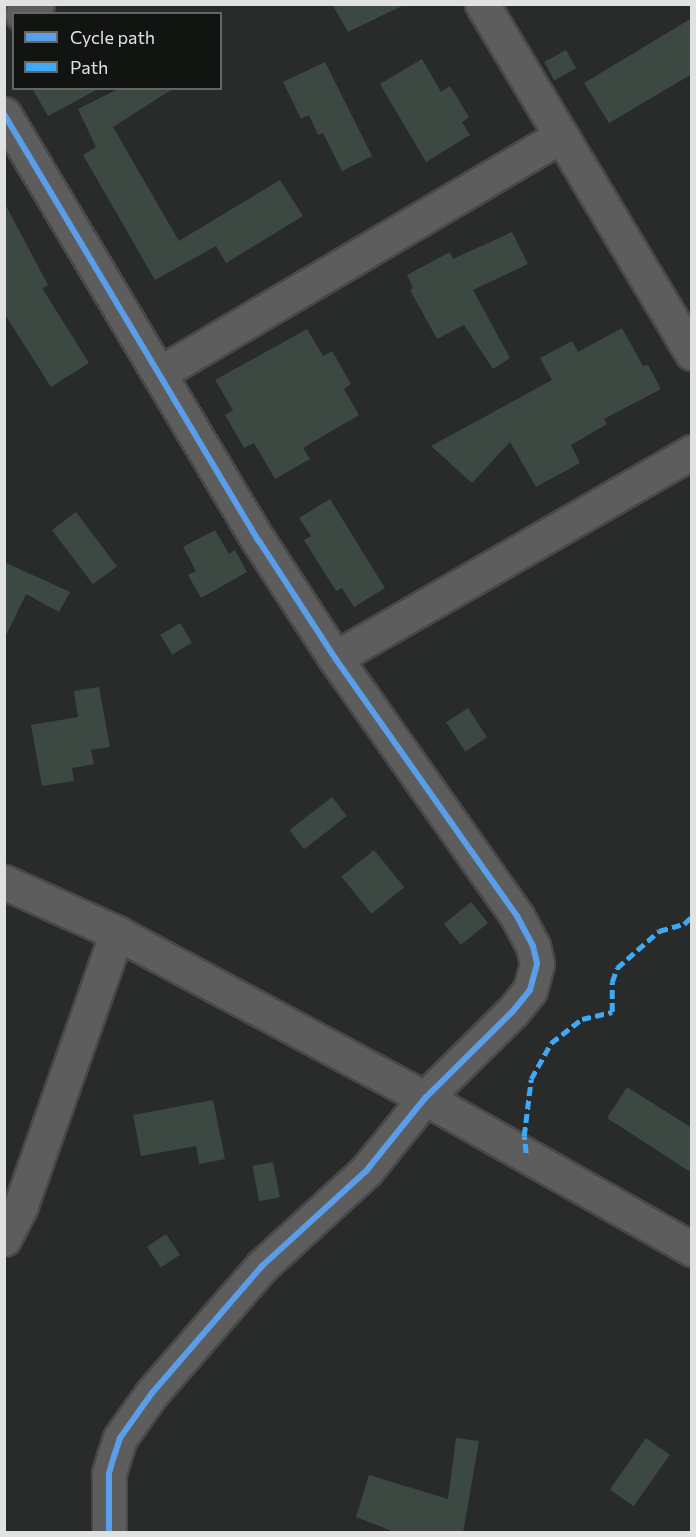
<!DOCTYPE html>
<style>
body{margin:0}
#map{position:relative;width:696px;height:1537px;overflow:hidden;background:#292b2a;font-family:Commissioner,sans-serif}
div>[style]{position:absolute}
.building>*{inset:0;background:#3b4942;transform-origin:0 0}
.roads{filter:drop-shadow(2px 0 #474948) drop-shadow(-2px 0 #474948) drop-shadow(0 2px #474948) drop-shadow(0 -2px #474948)}
.minor>*{height:33px;margin:-16.5px;padding:0 16.5px;transform-origin:16.5px;border-radius:16.5px;background:#5c5d5c}
.quiet>*{height:4.5px;margin-top:-2.25px;transform-origin:0;background:repeating-linear-gradient(90deg,#3fa9f5 0 9px,transparent 0 13.5px)}
.cycleway>*{height:6px;margin:-3px;padding:0 3px;transform-origin:3px;border-radius:3px;background:#5a9eea}
span{translate:-50% -50%;white-space:nowrap;text-align:center;line-height:1.15;-webkit-text-stroke:4.5px #121412;paint-order:stroke}
.frame{position:absolute;inset:0;border:6px solid #dfe2e0;pointer-events:none}
.legend{position:absolute;left:12px;top:12px;width:210px;height:78px;box-sizing:border-box;background:#121412;border:2px solid #646664;margin:0;padding:8px 10px;list-style:none;font-size:18px;color:#dfe2e0}
.legend li{display:flex;align-items:center;gap:12px;height:30px}
.legend b{width:30px;border:2px solid #646664}
</style>
<div id="map">
<div class="building">
<div style="clip-path:polygon(332px 4px,406px 4px,348px 32px)"></div>
<div style="clip-path:polygon(692px 18px,692px 74px,609px 123px,584px 83px)"></div>
<div style="left:566px;top:50px;width:21px;height:25px;rotate:61deg"></div>
<div style="clip-path:polygon(422px 59px,441px 92px,450px 86px,469px 117px,462px 122px,470px 135px,426px 162px,380px 84px)"></div>
<div style="clip-path:polygon(325px 62px,372px 156px,342px 171px,323px 133px,318px 135px,309px 115px,301px 119px,283px 82px)"></div>
<div style="clip-path:polygon(32px 88px,100px 88px,48px 116px)"></div>
<div style="clip-path:polygon(120px 88px,174px 88px,113px 127px,179px 241px,280px 180px,303px 216px,226px 263px,216px 246px,155px 280px,83px 155px,96px 147px,78px 109px)"></div>
<div style="clip-path:polygon(4px 202px,48px 285px,42px 288px,89px 363px,51px 387px,4px 313px)"></div>
<div style="clip-path:polygon(512px 232px,528px 264px,473px 290px,510px 358px,493px 369px,464px 325px,437px 339px,410px 290px,413px 288px,407px 275px,450px 252px,453px 259px)"></div>
<div style="clip-path:polygon(622px 328px,643px 366px,648px 365px,661px 389px,604px 419px,607px 424px,571px 445px,580px 463px,536px 487px,510px 442px,472px 483px,431px 446px,552px 380px,540px 358px,572px 341px,578px 352px)"></div>
<div style="clip-path:polygon(307px 329px,323px 356px,332px 351px,351px 384px,344px 389px,359px 415px,303px 448px,310px 459px,275px 479px,254px 443px,244px 448px,225px 415px,233px 410px,215px 380px)"></div>
<div style="clip-path:polygon(330px 499px,385px 588px,354px 607px,342px 588px,336px 591px,304px 540px,311px 536px,299px 518px)"></div>
<div style="left:76px;top:512px;width:68px;height:30px;rotate:53deg"></div>
<div style="clip-path:polygon(215px 530px,229px 554px,235px 550px,247px 572px,201px 598px,188px 575px,196px 571px,183px 547px)"></div>
<div style="clip-path:polygon(4px 562px,70px 592px,59px 612px,26px 594px,4px 640px)"></div>
<div style="left:180px;top:623px;width:23px;height:23px;rotate:59deg"></div>
<div style="clip-path:polygon(99px 687px,110px 747px,91px 750px,94px 764px,72px 768px,74px 781px,42px 786px,31px 725px,78px 717px,74px 691px)"></div>
<div style="left:468px;top:708px;width:35px;height:26px;rotate:57deg"></div>
<div style="left:332px;top:797px;width:24px;height:54px;rotate:52deg"></div>
<div style="left:374px;top:850px;width:48px;height:42px;rotate:51deg"></div>
<div style="left:471px;top:902px;width:27px;height:35px;rotate:51deg"></div>
<div style="clip-path:polygon(627px 1087px,692px 1128px,692px 1173px,607px 1118px)"></div>
<div style="clip-path:polygon(213px 1100px,225px 1159px,199px 1164px,196px 1146px,141px 1156px,133px 1115px)"></div>
<div style="left:273px;top:1162px;width:36px;height:21px;rotate:79deg"></div>
<div style="left:166px;top:1234px;width:25px;height:23px;rotate:56deg"></div>
<div style="clip-path:polygon(456px 1438px,479px 1441px,463px 1533px,397px 1533px,356px 1517px,369px 1475px,448px 1499px)"></div>
<div style="left:646px;top:1438px;width:29px;height:63px;rotate:35deg"></div>
</div>
<div class="roads">
<div class="minor">
<div style="left:482px;top:4px;width:407px;rotate:59deg"></div>
<div style="left:22px;top:14px;width:18px;rotate:-34deg"></div>
<div style="left:4px;top:114px;width:497px;rotate:59.2deg"></div>
<div style="left:259px;top:541px;width:140px;rotate:57deg"></div>
<div style="left:335px;top:658px;width:316px;rotate:54.8deg"></div>
<div style="left:517px;top:916px;width:34px;rotate:62deg"></div>
<div style="left:533px;top:946px;width:18px;rotate:77deg"></div>
<div style="left:537px;top:964px;width:27px;rotate:105deg"></div>
<div style="left:530px;top:990px;width:28px;rotate:129deg"></div>
<div style="left:512px;top:1012px;width:122px;rotate:135.3deg"></div>
<div style="left:425px;top:1098px;width:94px;rotate:128.9deg"></div>
<div style="left:366px;top:1171px;width:141px;rotate:137.6deg"></div>
<div style="left:262px;top:1266px;width:168px;rotate:130.9deg"></div>
<div style="left:152px;top:1393px;width:55px;rotate:125.4deg"></div>
<div style="left:120px;top:1438px;width:19px;rotate:108deg"></div>
<div style="left:114px;top:1456px;width:19px;rotate:106deg"></div>
<div style="left:109px;top:1474px;width:58px;rotate:90deg"></div>
<div style="left:160px;top:373px;width:466px;rotate:-30.6deg"></div>
<div style="left:335px;top:658px;width:412px;rotate:-30deg"></div>
<div style="left:4px;top:882px;width:124px;rotate:24.3deg"></div>
<div style="left:117px;top:933px;width:349px;rotate:28.2deg"></div>
<div style="left:425px;top:1098px;width:307px;rotate:29.5deg"></div>
<div style="left:4px;top:1239px;width:38px;rotate:-63deg"></div>
<div style="left:21px;top:1205px;width:288px;rotate:-70.6deg"></div>
</div>
</div>
<div class="quiet">
<div style="left:526px;top:1153px;width:17px;rotate:-97deg"></div>
<div style="left:524px;top:1136px;width:57px;rotate:-83deg"></div>
<div style="left:531px;top:1079px;width:41px;rotate:-60.9deg"></div>
<div style="left:551px;top:1043px;width:39px;rotate:-38deg"></div>
<div style="left:582px;top:1019px;width:31px;rotate:-13deg"></div>
<div style="left:612px;top:1012px;width:30px;rotate:-90deg"></div>
<div style="left:612px;top:982px;width:15px;rotate:-70deg"></div>
<div style="left:617px;top:968px;width:56px;rotate:-41.4deg"></div>
<div style="left:659px;top:931px;width:26px;rotate:-16deg"></div>
<div style="left:684px;top:924px;width:11px;rotate:-45deg"></div>
</div>
<div class="cycleway">
<div style="left:4px;top:114px;width:497px;rotate:59.2deg"></div>
<div style="left:259px;top:541px;width:140px;rotate:57deg"></div>
<div style="left:335px;top:658px;width:316px;rotate:54.8deg"></div>
<div style="left:517px;top:916px;width:34px;rotate:62deg"></div>
<div style="left:533px;top:946px;width:18px;rotate:77deg"></div>
<div style="left:537px;top:964px;width:27px;rotate:105deg"></div>
<div style="left:530px;top:990px;width:28px;rotate:129deg"></div>
<div style="left:512px;top:1012px;width:122px;rotate:135.3deg"></div>
<div style="left:425px;top:1098px;width:94px;rotate:128.9deg"></div>
<div style="left:366px;top:1171px;width:141px;rotate:137.6deg"></div>
<div style="left:262px;top:1266px;width:168px;rotate:130.9deg"></div>
<div style="left:152px;top:1393px;width:55px;rotate:125.4deg"></div>
<div style="left:120px;top:1438px;width:19px;rotate:108deg"></div>
<div style="left:114px;top:1456px;width:19px;rotate:106deg"></div>
<div style="left:109px;top:1474px;width:58px;rotate:90deg"></div>
</div>
<div class="frame"></div>
<ul class="legend">
<li><b style="height:8px;background:#5a9eea"></b>Cycle path</li>
<li><b style="height:8px;background:#3fa9f5"></b>Path</li>
</ul>
</div>
